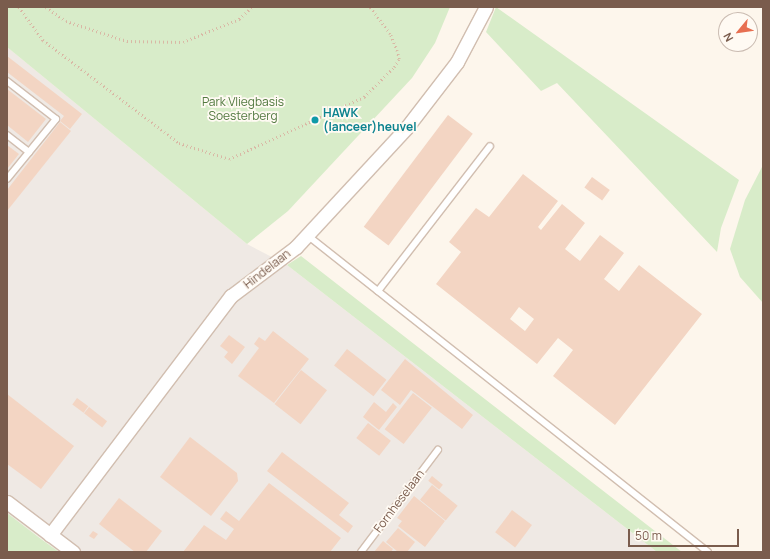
<!DOCTYPE html>
<style>
body{margin:0}
#map{position:relative;width:770px;height:559px;overflow:hidden;background:#fdf6ec;font-family:Manrope,sans-serif}
div>[style]{position:absolute}
.industrial>*{inset:0;background:#efe9e4}
.green>*{inset:0;background:#d8ecc9}
.building>*{inset:0;background:#f3d5c3;transform-origin:0 0}
.path>*{height:2.5px;margin-top:-1.25px;transform-origin:0;background:repeating-linear-gradient(90deg,#d9b8a5 0 1px,transparent 0 4px)}
.roads{filter:drop-shadow(1px 0 #d1beb0) drop-shadow(-1px 0 #d1beb0) drop-shadow(0 1px #d1beb0) drop-shadow(0 -1px #d1beb0)}
.service>*{height:6px;margin:-3px;padding:0 3px;transform-origin:3px;border-radius:3px;background:#fff}
.minor>*{height:13px;margin:-6.5px;padding:0 6.5px;transform-origin:6.5px;border-radius:6.5px;background:#fff}
.dots>*{width:11px;height:11px;translate:-50% -50%;box-sizing:border-box;border:2px solid #fffaf3;border-radius:50%}
span{translate:-50% -50%;white-space:nowrap;text-align:center;line-height:1.15;-webkit-text-stroke:3.5px #fffaf3;paint-order:stroke}
.park-label{font-size:12px;color:#537a41}
.culture-label{font-size:12px;color:#0d838f;font-weight:700}
.left{translate:0 -50%;text-align:left}
.street-label{font-size:12px;color:#7a5c4d}
.frame{position:absolute;inset:0;border:8px solid #7a5c4d;pointer-events:none}
.north{position:absolute;left:718px;top:12px;width:40px;height:40px;box-sizing:border-box;background:#fffaf3;border:1px solid #cabbb1;border-radius:50%;rotate:241deg;font-size:11px;font-weight:700;line-height:16px;text-align:center;color:#7a5c4d}
.north::after{content:'';display:block;margin:auto;width:14px;height:18px;background:#e76f51;clip-path:polygon(50% 0,100% 100%,50% 72%,0 100%)}
.scale{position:absolute;left:628px;top:529px;width:111px;height:18px;box-sizing:border-box;border:2px solid #7a5c4d;border-top:0;padding-left:5px;font-size:12px;line-height:14px;white-space:nowrap;color:#7a5c4d;-webkit-text-stroke:3px #fffaf3;paint-order:stroke}
</style>
<div id="map">
<div class="industrial">
<div style="clip-path:polygon(7px 47px,247px 244px,287px 265px,657px 552px,59px 552px,7px 513px)"></div>
</div>
<div class="green">
<div style="clip-path:polygon(7px 7px,450px 7px,435px 43px,412px 78px,288px 211px,247px 244px,7px 47px)"></div>
<div style="clip-path:polygon(496px 7px,739px 180px,721px 228px,717px 252px,557px 83px,541px 91px,486px 32px)"></div>
<div style="clip-path:polygon(763px 165px,763px 303px,740px 277px,730px 249px,745px 200px)"></div>
<div style="clip-path:polygon(301px 256px,450px 372px,682px 552px,657px 552px,287px 265px)"></div>
<div style="clip-path:polygon(7px 513px,41px 539px,59px 552px,7px 552px)"></div>
</div>
<div class="building">
<div style="clip-path:polygon(7px 56px,82px 114px,70px 129px,60px 121px,64px 116px,7px 72px)"></div>
<div style="clip-path:polygon(7px 89px,46px 119px,28px 142px,7px 125px)"></div>
<div style="left:448px;top:115px;width:31px;height:140px;rotate:37deg"></div>
<div style="clip-path:polygon(60px 122px,71px 131px,7px 211px,7px 190px)"></div>
<div style="clip-path:polygon(7px 145px,19px 154px,7px 169px)"></div>
<div style="clip-path:polygon(evenodd,523px 174px,558px 201px,538px 227px,541px 230px,562px 204px,585px 223px,565px 249px,580px 261px,600px 235px,624px 253px,604px 279px,619px 291px,639px 265px,702px 314px,615px 425px,553px 376px,573px 350px,558px 338px,537px 364px,436px 284px,461px 252px,449px 242px,476px 208px,489px 217px,523px 174px,519px 307px,534px 319px,525px 331px,510px 319px,519px 307px)"></div>
<div style="left:592px;top:177px;width:22px;height:13px;rotate:36deg"></div>
<div style="clip-path:polygon(273px 331px,309px 359px,274px 403px,238px 376px,259px 348px,254px 344px,259px 337px,265px 341px)"></div>
<div style="clip-path:polygon(229px 335px,245px 347px,232px 364px,224px 357px,228px 352px,220px 346px)"></div>
<div style="left:347px;top:349px;width:50px;height:21px;rotate:38deg"></div>
<div style="clip-path:polygon(405px 359px,473px 415px,462px 429px,411px 390px,400px 405px,381px 390px)"></div>
<div style="left:301px;top:370px;width:33px;height:43px;rotate:38deg"></div>
<div style="left:413px;top:393px;width:24px;height:46px;rotate:38deg"></div>
<div style="clip-path:polygon(7px 394px,74px 446px,41px 489px,7px 464px)"></div>
<div style="left:77px;top:398px;width:14px;height:8px;rotate:36deg"></div>
<div style="clip-path:polygon(374px 402px,386px 412px,393px 403px,397px 407px,379px 430px,363px 417px)"></div>
<div style="left:89px;top:407px;width:23px;height:8px;rotate:38deg"></div>
<div style="left:368px;top:423px;width:29px;height:19px;rotate:38deg"></div>
<div style="clip-path:polygon(190px 437px,237px 473px,238px 481px,211px 516px,160px 477px)"></div>
<div style="clip-path:polygon(282px 452px,349px 503px,339px 515px,353px 526px,348px 533px,267px 471px)"></div>
<div style="left:432px;top:476px;width:14px;height:6px;rotate:39deg"></div>
<div style="clip-path:polygon(269px 483px,341px 538px,330px 552px,183px 552px,204px 525px,226px 540px,234px 529px,220px 519px,226px 511px,239px 521px)"></div>
<div style="left:432px;top:485px;width:33px;height:19px;rotate:39deg"></div>
<div style="clip-path:polygon(414px 496px,445px 521px,425px 547px,398px 526px,402px 521px,397px 518px)"></div>
<div style="clip-path:polygon(119px 498px,162px 531px,146px 552px,135px 552px,99px 524px)"></div>
<div style="left:512px;top:510px;width:25px;height:28px;rotate:37deg"></div>
<div style="clip-path:polygon(398px 528px,415px 542px,407px 552px,398px 552px,386px 542px)"></div>
<div style="clip-path:polygon(93px 531px,98px 534px,94px 539px,89px 536px)"></div>
<div style="clip-path:polygon(383px 541px,393px 549px,391px 552px,374px 552px)"></div>
</div>
<div class="path">
<div style="left:19px;top:7px;width:41px;rotate:54deg"></div>
<div style="left:43px;top:40px;width:171px;rotate:37.1deg"></div>
<div style="left:179px;top:143px;width:52px;rotate:17.7deg"></div>
<div style="left:229px;top:159px;width:149px;rotate:-24.7deg"></div>
<div style="left:364px;top:97px;width:42px;rotate:-45deg"></div>
<div style="left:394px;top:67px;width:9px;rotate:-58deg"></div>
<div style="left:399px;top:59px;width:8px;rotate:-104deg"></div>
<div style="left:397px;top:51px;width:18px;rotate:-112deg"></div>
<div style="left:390px;top:34px;width:34px;rotate:-127deg"></div>
<div style="left:46px;top:7px;width:24px;rotate:35deg"></div>
<div style="left:66px;top:21px;width:64px;rotate:18.2deg"></div>
<div style="left:127px;top:41px;width:56px;rotate:1deg"></div>
<div style="left:183px;top:42px;width:61px;rotate:-22.3deg"></div>
<div style="left:239px;top:19px;width:18px;rotate:-43deg"></div>
</div>
<div class="roads">
<div class="service">
<div style="left:7px;top:81px;width:62px;rotate:37.8deg"></div>
<div style="left:56px;top:119px;width:77px;rotate:129.2deg"></div>
<div style="left:7px;top:135px;width:28px;rotate:38deg"></div>
<div style="left:307px;top:235px;width:511px;rotate:38.33deg"></div>
<div style="left:378px;top:291px;width:183px;rotate:-52.3deg"></div>
<div style="left:361px;top:552px;width:128px;rotate:-53deg"></div>
</div>
<div class="minor">
<div style="left:7px;top:502px;width:83px;rotate:37.1deg"></div>
<div style="left:50px;top:535px;width:300px;rotate:-52.9deg"></div>
<div style="left:231px;top:296px;width:81px;rotate:-37deg"></div>
<div style="left:296px;top:247px;width:163px;rotate:-47.2deg"></div>
<div style="left:407px;top:127px;width:82px;rotate:-52.4deg"></div>
<div style="left:457px;top:62px;width:62px;rotate:-62.2deg"></div>
</div>
</div>
<div class="dots">
<div style="left:315px;top:120px;background:#0f9aa8"></div>
</div>
<div class="park-label">
<span style="left:243px;top:109px">Park Vliegbasis<br>Soesterberg</span>
</div>
<div class="culture-label">
<span class="left" style="left:323px;top:120px">HAWK<br>(lanceer)heuvel</span>
</div>
<div class="street-label">
<span style="left:267px;top:269px;rotate:-38deg">Hindelaan</span>
<span style="left:399px;top:501px;rotate:-53deg">Fornheselaan</span>
</div>
<div class="frame"></div>
<div class="north">N</div>
<div class="scale">50 m</div>
</div>
